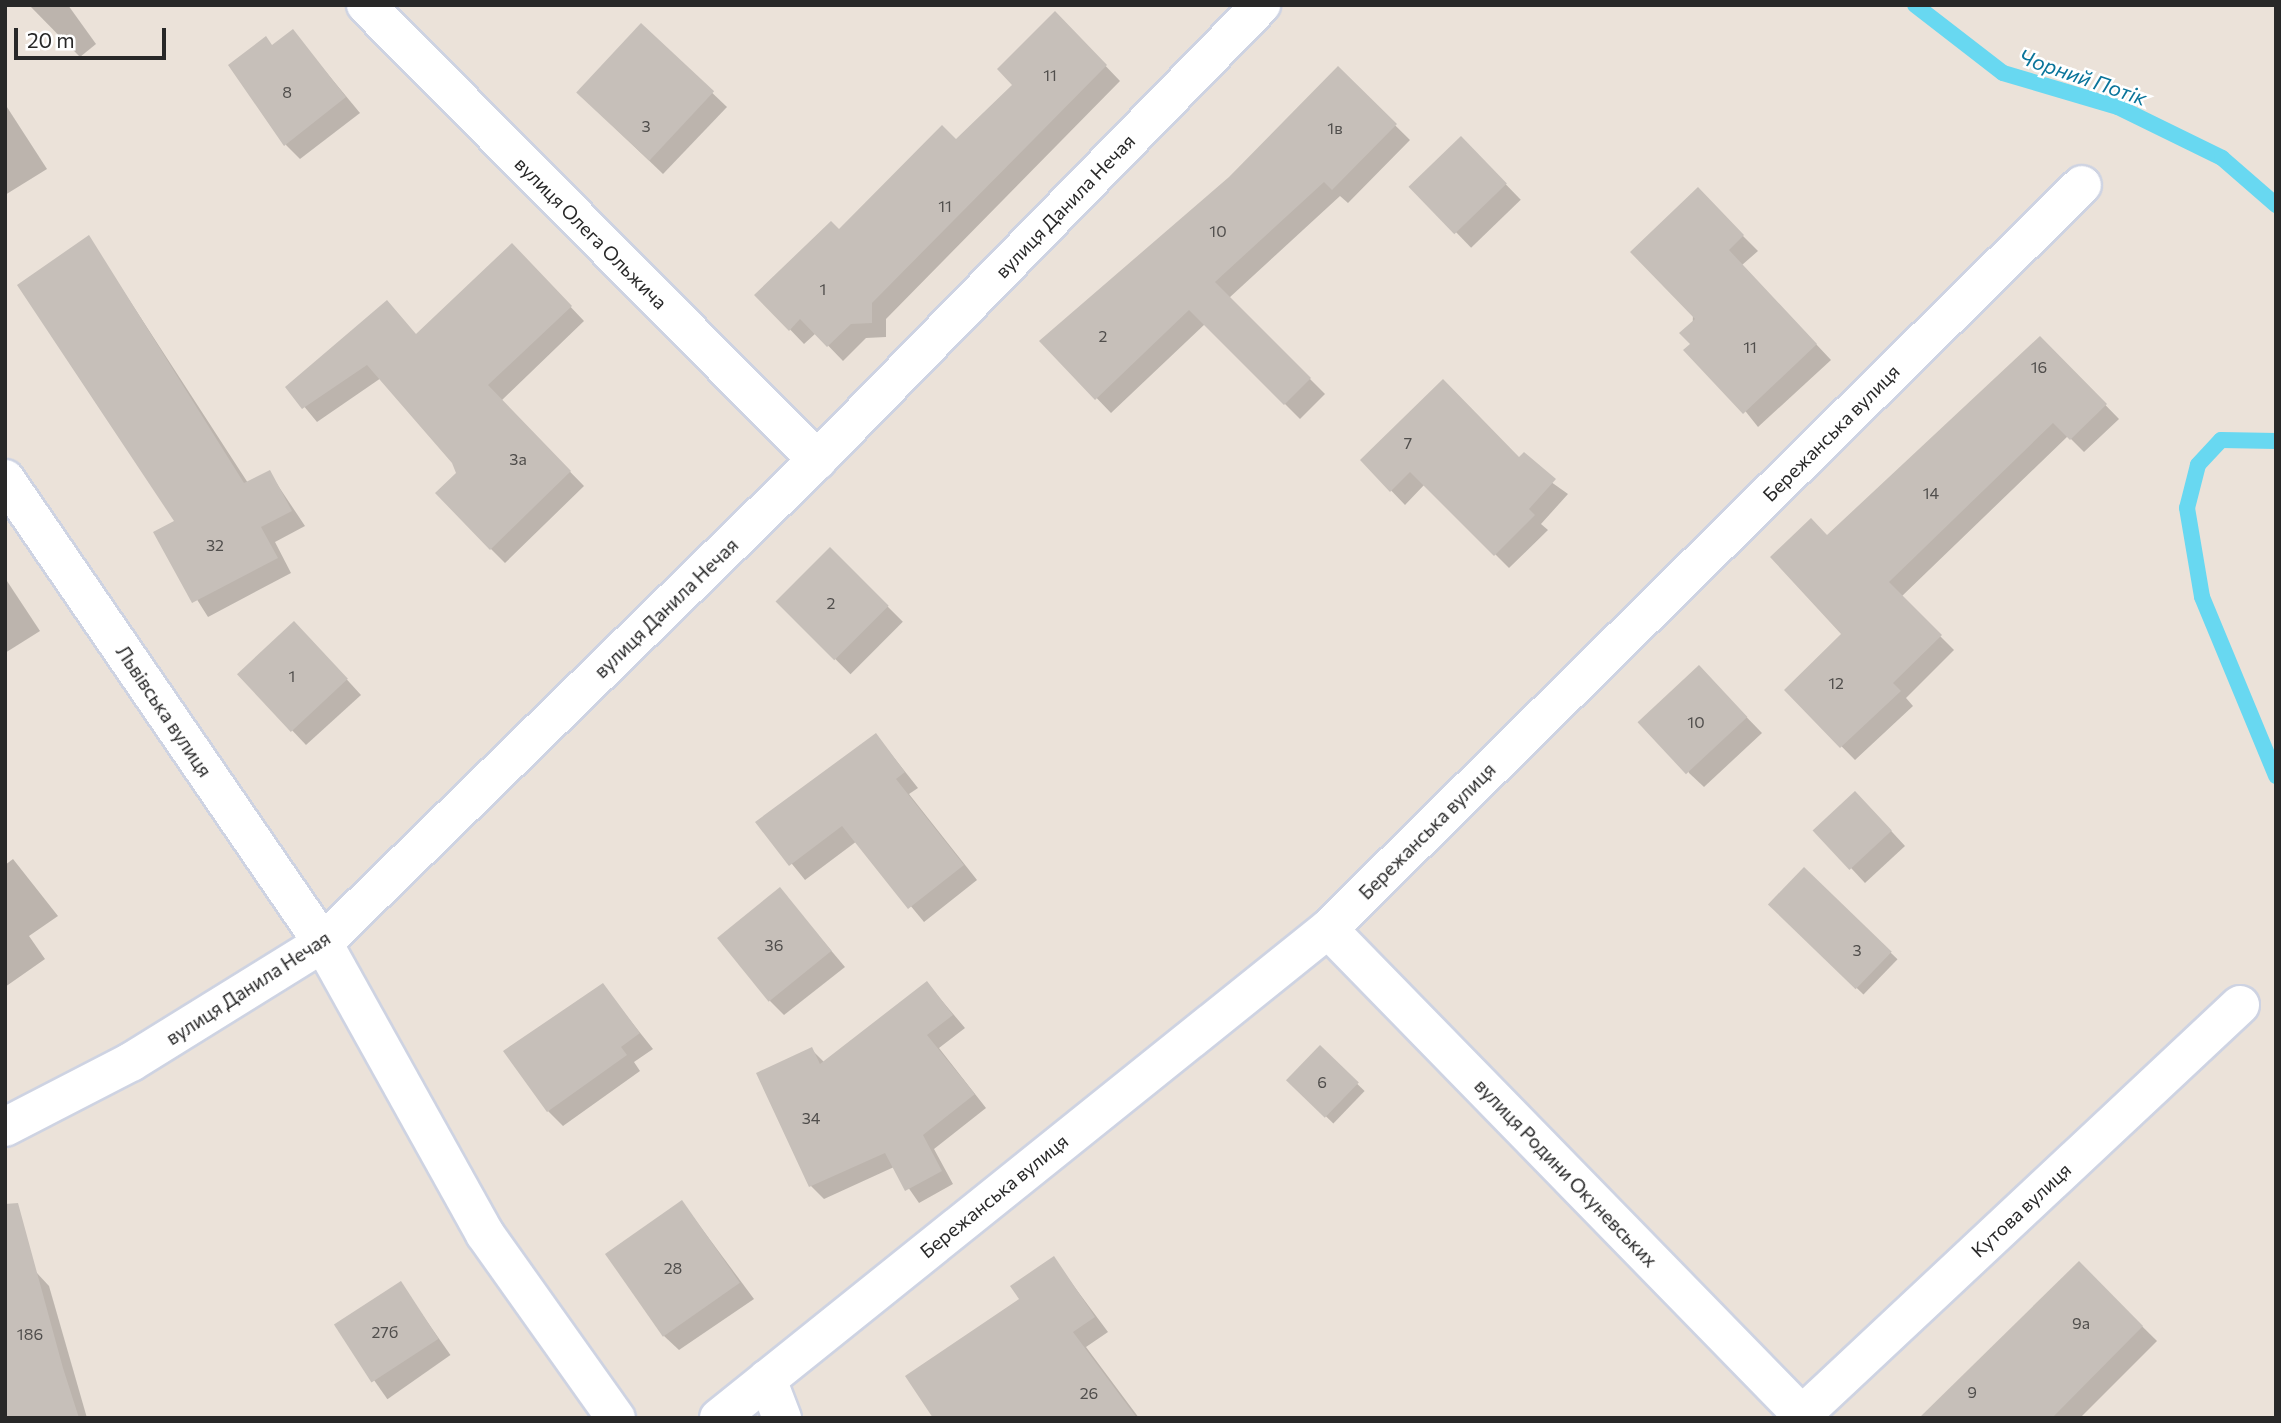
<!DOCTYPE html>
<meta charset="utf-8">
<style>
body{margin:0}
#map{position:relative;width:2281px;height:1423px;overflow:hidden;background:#ebe2d9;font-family:Commissioner,sans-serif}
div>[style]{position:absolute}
.shadow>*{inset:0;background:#0003;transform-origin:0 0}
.stream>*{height:16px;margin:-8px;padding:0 8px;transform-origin:8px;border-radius:8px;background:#68d8f1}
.building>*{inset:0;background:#c6bfb9;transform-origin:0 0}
.roads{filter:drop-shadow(2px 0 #ced3e2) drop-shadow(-2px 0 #ced3e2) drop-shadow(0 2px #ced3e2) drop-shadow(0 -2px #ced3e2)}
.minor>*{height:38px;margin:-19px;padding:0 19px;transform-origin:19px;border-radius:19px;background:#fff}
span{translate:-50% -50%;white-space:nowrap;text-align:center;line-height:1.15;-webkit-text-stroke:5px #fff;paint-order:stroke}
.number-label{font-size:16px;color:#504e4c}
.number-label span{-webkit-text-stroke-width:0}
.street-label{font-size:19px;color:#282828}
.water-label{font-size:21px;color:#0a749a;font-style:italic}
.frame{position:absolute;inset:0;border:7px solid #282828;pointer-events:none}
.scale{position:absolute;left:14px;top:28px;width:152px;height:32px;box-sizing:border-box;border:4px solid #282828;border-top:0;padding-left:9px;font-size:21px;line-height:24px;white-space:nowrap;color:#282828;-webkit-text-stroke:5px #fff;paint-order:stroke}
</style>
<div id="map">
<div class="shadow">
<div style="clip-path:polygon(29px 5px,68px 5px,96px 44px,80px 57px)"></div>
<div style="clip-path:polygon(1055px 13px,1120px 81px,886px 319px,886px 337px,866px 338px,843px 361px,816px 333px,804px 344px,757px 295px,956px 141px,1014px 85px)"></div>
<div style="clip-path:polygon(641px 25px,727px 107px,663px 174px,592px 106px)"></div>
<div style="clip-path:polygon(292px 31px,360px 113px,300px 159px,286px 145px)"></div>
<div style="clip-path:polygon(1338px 69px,1410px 140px,1348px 203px,1340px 196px,1229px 298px,1325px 394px,1300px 419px,1205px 324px,1111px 413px,1042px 341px,1230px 178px)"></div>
<div style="clip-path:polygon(5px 104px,47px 169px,5px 195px)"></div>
<div style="left:1461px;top:138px;width:86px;height:69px;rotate:46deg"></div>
<div style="clip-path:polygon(1697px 190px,1758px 251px,1742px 265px,1831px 360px,1758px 427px,1692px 344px)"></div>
<div style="clip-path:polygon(89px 238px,248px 483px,269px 472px,305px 526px,275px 542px,291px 573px,208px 617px,155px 533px,176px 522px)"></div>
<div style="clip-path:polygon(526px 260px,584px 321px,501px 401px,584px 486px,505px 563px,491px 549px,453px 462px,381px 378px,317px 422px,288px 387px,417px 336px)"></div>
<div style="clip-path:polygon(2040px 338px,2119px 419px,2084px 452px,2068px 436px,1901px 597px,1954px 650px,1906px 698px,1913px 706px,1855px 760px,1786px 690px,1844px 634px,1827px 536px)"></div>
<div style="clip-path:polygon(1362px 460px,1520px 460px,1568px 494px,1541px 524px,1548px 530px,1509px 568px,1425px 484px,1405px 505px)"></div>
<div style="left:830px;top:549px;width:103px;height:74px;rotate:45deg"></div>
<div style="clip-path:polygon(5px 578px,40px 631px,5px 653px)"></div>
<div style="clip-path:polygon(309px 638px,361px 695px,306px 745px,239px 674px)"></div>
<div style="clip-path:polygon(1699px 668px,1762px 733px,1704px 787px,1689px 773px,1663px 702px)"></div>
<div style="clip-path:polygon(876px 735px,918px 788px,909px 794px,977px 880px,924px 922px,857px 841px,805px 880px,758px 822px)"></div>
<div style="clip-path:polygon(1870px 808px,1905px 846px,1865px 883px,1851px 868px)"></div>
<div style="clip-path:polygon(13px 859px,58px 916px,29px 936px,45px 959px,5px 987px,5px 865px)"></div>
<div style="left:1804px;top:869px;width:130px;height:49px;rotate:44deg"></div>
<div style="clip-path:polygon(780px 890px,845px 967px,784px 1015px,770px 1001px)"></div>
<div style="clip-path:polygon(927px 983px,965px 1028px,939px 1048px,986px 1108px,934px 1149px,953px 1184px,919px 1203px,894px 1167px,824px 1199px,811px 1186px,758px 1074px,811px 1049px,825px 1063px)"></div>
<div style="clip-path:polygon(602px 985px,653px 1049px,634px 1062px,640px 1071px,563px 1126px,548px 1111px)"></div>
<div style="left:1320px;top:1048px;width:62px;height:45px;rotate:44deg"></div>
<div style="clip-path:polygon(682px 1202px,754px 1299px,679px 1350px,664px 1336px)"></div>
<div style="clip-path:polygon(1053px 1258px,1108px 1332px,1086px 1347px,1139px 1418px,935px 1418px)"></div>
<div style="clip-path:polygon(2079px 1264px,2157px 1341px,2080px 1418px,1922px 1418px)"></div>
<div style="clip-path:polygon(36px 1272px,49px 1286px,87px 1418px,5px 1418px)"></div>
<div style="left:400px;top:1283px;width:88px;height:77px;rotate:55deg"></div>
</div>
<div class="stream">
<div style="left:1915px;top:5px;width:111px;rotate:37.7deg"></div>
<div style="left:2003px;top:73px;width:120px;rotate:16.5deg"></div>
<div style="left:2118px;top:107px;width:116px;rotate:26.1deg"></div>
<div style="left:2222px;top:158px;width:72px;rotate:41deg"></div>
<div style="left:2276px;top:441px;width:55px;rotate:-179deg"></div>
<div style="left:2221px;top:440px;width:34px;rotate:133deg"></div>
<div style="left:2198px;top:465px;width:44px;rotate:104.3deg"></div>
<div style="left:2187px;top:508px;width:90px;rotate:80.4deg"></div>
<div style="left:2202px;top:597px;width:194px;rotate:67.5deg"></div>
</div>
<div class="building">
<div style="clip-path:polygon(1055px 11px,1107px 65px,872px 303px,872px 323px,851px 324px,827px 347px,800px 319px,789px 331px,754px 295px,831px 221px,839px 229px,942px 125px,956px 139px,1012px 85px,997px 69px)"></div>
<div style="left:641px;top:23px;width:100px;height:95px;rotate:43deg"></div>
<div style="clip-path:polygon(293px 29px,346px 97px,284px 146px,228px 65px,266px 36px,272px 45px)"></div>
<div style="clip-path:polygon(1338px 66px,1397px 124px,1332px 190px,1324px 182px,1215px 282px,1311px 378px,1284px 405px,1189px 310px,1095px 400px,1039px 341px,1229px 177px)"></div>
<div style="left:1461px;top:136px;width:66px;height:73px;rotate:46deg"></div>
<div style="clip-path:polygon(1698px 187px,1744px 235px,1729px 250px,1817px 344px,1743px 414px,1683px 350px,1690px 344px,1679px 333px,1695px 319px,1630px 252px)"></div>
<div style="clip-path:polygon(89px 235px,244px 483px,270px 470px,292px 511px,261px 527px,278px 558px,192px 603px,153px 532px,174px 521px,17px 285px)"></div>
<div style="clip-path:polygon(512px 243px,572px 306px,488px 385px,571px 471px,490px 550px,435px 493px,456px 473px,452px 463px,367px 365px,302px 409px,285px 387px,387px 300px,416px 334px)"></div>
<div style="clip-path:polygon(2040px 336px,2107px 404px,2070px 440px,2053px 423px,1889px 582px,1942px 635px,1893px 683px,1901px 691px,1840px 748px,1784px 690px,1841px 634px,1770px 557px,1811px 518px,1827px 535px)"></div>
<div style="clip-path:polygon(1443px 379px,1519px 457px,1524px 452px,1556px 479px,1529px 509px,1535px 515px,1494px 556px,1410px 472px,1390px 492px,1360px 460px)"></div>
<div style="left:830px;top:547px;width:83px;height:77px;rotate:45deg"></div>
<div style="left:294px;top:621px;width:79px;height:78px;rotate:47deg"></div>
<div style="left:1699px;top:665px;width:71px;height:84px;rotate:47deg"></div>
<div style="clip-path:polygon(876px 733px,905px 772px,896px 779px,964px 865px,908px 909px,842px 826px,789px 866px,755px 822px)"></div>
<div style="left:1855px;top:791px;width:54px;height:58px;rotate:47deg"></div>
<div style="left:1804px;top:867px;width:122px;height:52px;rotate:44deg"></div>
<div style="left:780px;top:887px;width:82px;height:81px;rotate:51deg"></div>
<div style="clip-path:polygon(927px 981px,953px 1015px,927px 1035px,975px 1094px,923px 1135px,942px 1171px,905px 1191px,885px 1153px,809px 1187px,756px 1073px,812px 1047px,820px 1064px)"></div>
<div style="clip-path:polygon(603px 983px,640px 1033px,621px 1047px,627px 1055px,547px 1112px,503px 1051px)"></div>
<div style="left:1320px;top:1045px;width:54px;height:49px;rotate:44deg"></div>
<div style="left:682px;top:1200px;width:101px;height:94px;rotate:55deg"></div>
<div style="clip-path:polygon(18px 1203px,63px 1368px,79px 1418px,5px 1418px,5px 1204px)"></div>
<div style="clip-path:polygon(1054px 1256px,1095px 1317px,1073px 1332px,1137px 1418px,933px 1418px,905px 1376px,1019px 1299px,1010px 1286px)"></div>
<div style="clip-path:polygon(2079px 1261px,2143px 1326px,2052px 1418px,1919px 1418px)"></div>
<div style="left:401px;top:1281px;width:69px;height:80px;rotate:57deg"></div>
</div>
<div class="roads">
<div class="minor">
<div style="left:366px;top:5px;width:641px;rotate:45.25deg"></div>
<div style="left:5px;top:479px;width:563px;rotate:55.58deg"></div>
<div style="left:323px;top:943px;width:333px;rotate:60.9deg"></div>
<div style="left:485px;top:1234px;width:226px;rotate:54.6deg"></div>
<div style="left:1328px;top:929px;width:683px;rotate:45.71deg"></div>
<div style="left:5px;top:1127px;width:142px;rotate:-27.3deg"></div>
<div style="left:131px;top:1062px;width:226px;rotate:-31.8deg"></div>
<div style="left:323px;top:943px;width:691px;rotate:-44.35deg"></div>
<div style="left:817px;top:460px;width:636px;rotate:-45.7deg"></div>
<div style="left:767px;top:1379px;width:42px;rotate:69deg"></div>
<div style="left:1802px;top:1415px;width:600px;rotate:-43.11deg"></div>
<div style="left:719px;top:1418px;width:781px;rotate:-38.76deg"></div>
<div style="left:1328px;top:929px;width:1059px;rotate:-44.62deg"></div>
</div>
</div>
<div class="number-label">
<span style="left:1050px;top:75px">11</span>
<span style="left:287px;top:92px">8</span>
<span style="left:646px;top:126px">3</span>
<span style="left:1335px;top:128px">1в</span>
<span style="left:945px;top:206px">11</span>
<span style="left:1218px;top:231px">10</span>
<span style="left:823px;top:289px">1</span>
<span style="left:1103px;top:336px">2</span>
<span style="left:1750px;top:347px">11</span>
<span style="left:2039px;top:367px">16</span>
<span style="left:1408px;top:443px">7</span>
<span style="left:518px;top:459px">3а</span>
<span style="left:1931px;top:493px">14</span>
<span style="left:215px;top:545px">32</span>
<span style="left:831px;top:603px">2</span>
<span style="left:292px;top:676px">1</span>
<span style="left:1836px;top:683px">12</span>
<span style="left:1696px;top:722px">10</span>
<span style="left:774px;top:945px">36</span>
<span style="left:1857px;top:950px">3</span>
<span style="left:1322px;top:1082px">6</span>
<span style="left:811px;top:1118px">34</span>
<span style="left:673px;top:1268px">28</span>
<span style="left:2081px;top:1323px">9а</span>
<span style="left:385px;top:1332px">27б</span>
<span style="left:30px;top:1334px">186</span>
<span style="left:1972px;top:1392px">9</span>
<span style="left:1089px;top:1393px">26</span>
</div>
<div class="street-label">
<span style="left:1065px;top:206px;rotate:-46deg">вулиця Данила Нечая</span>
<span style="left:591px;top:233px;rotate:45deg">вулиця Олега Ольжича</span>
<span style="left:1831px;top:433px;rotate:-45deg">Бережанська вулиця</span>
<span style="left:666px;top:608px;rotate:-44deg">вулиця Данила Нечая</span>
<span style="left:164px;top:711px;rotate:56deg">Львівська вулиця</span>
<span style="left:1427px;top:831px;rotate:-45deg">Бережанська вулиця</span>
<span style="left:248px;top:988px;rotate:-33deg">вулиця Данила Нечая</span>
<span style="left:1566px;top:1173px;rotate:46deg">вулиця Родини Окуневських</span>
<span style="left:994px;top:1196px;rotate:-39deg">Бережанська вулиця</span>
<span style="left:2021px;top:1210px;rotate:-43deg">Кутова вулиця</span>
</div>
<div class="water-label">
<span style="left:2083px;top:77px;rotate:19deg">Чорний Потік</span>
</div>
<div class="frame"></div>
<div class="scale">20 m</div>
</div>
